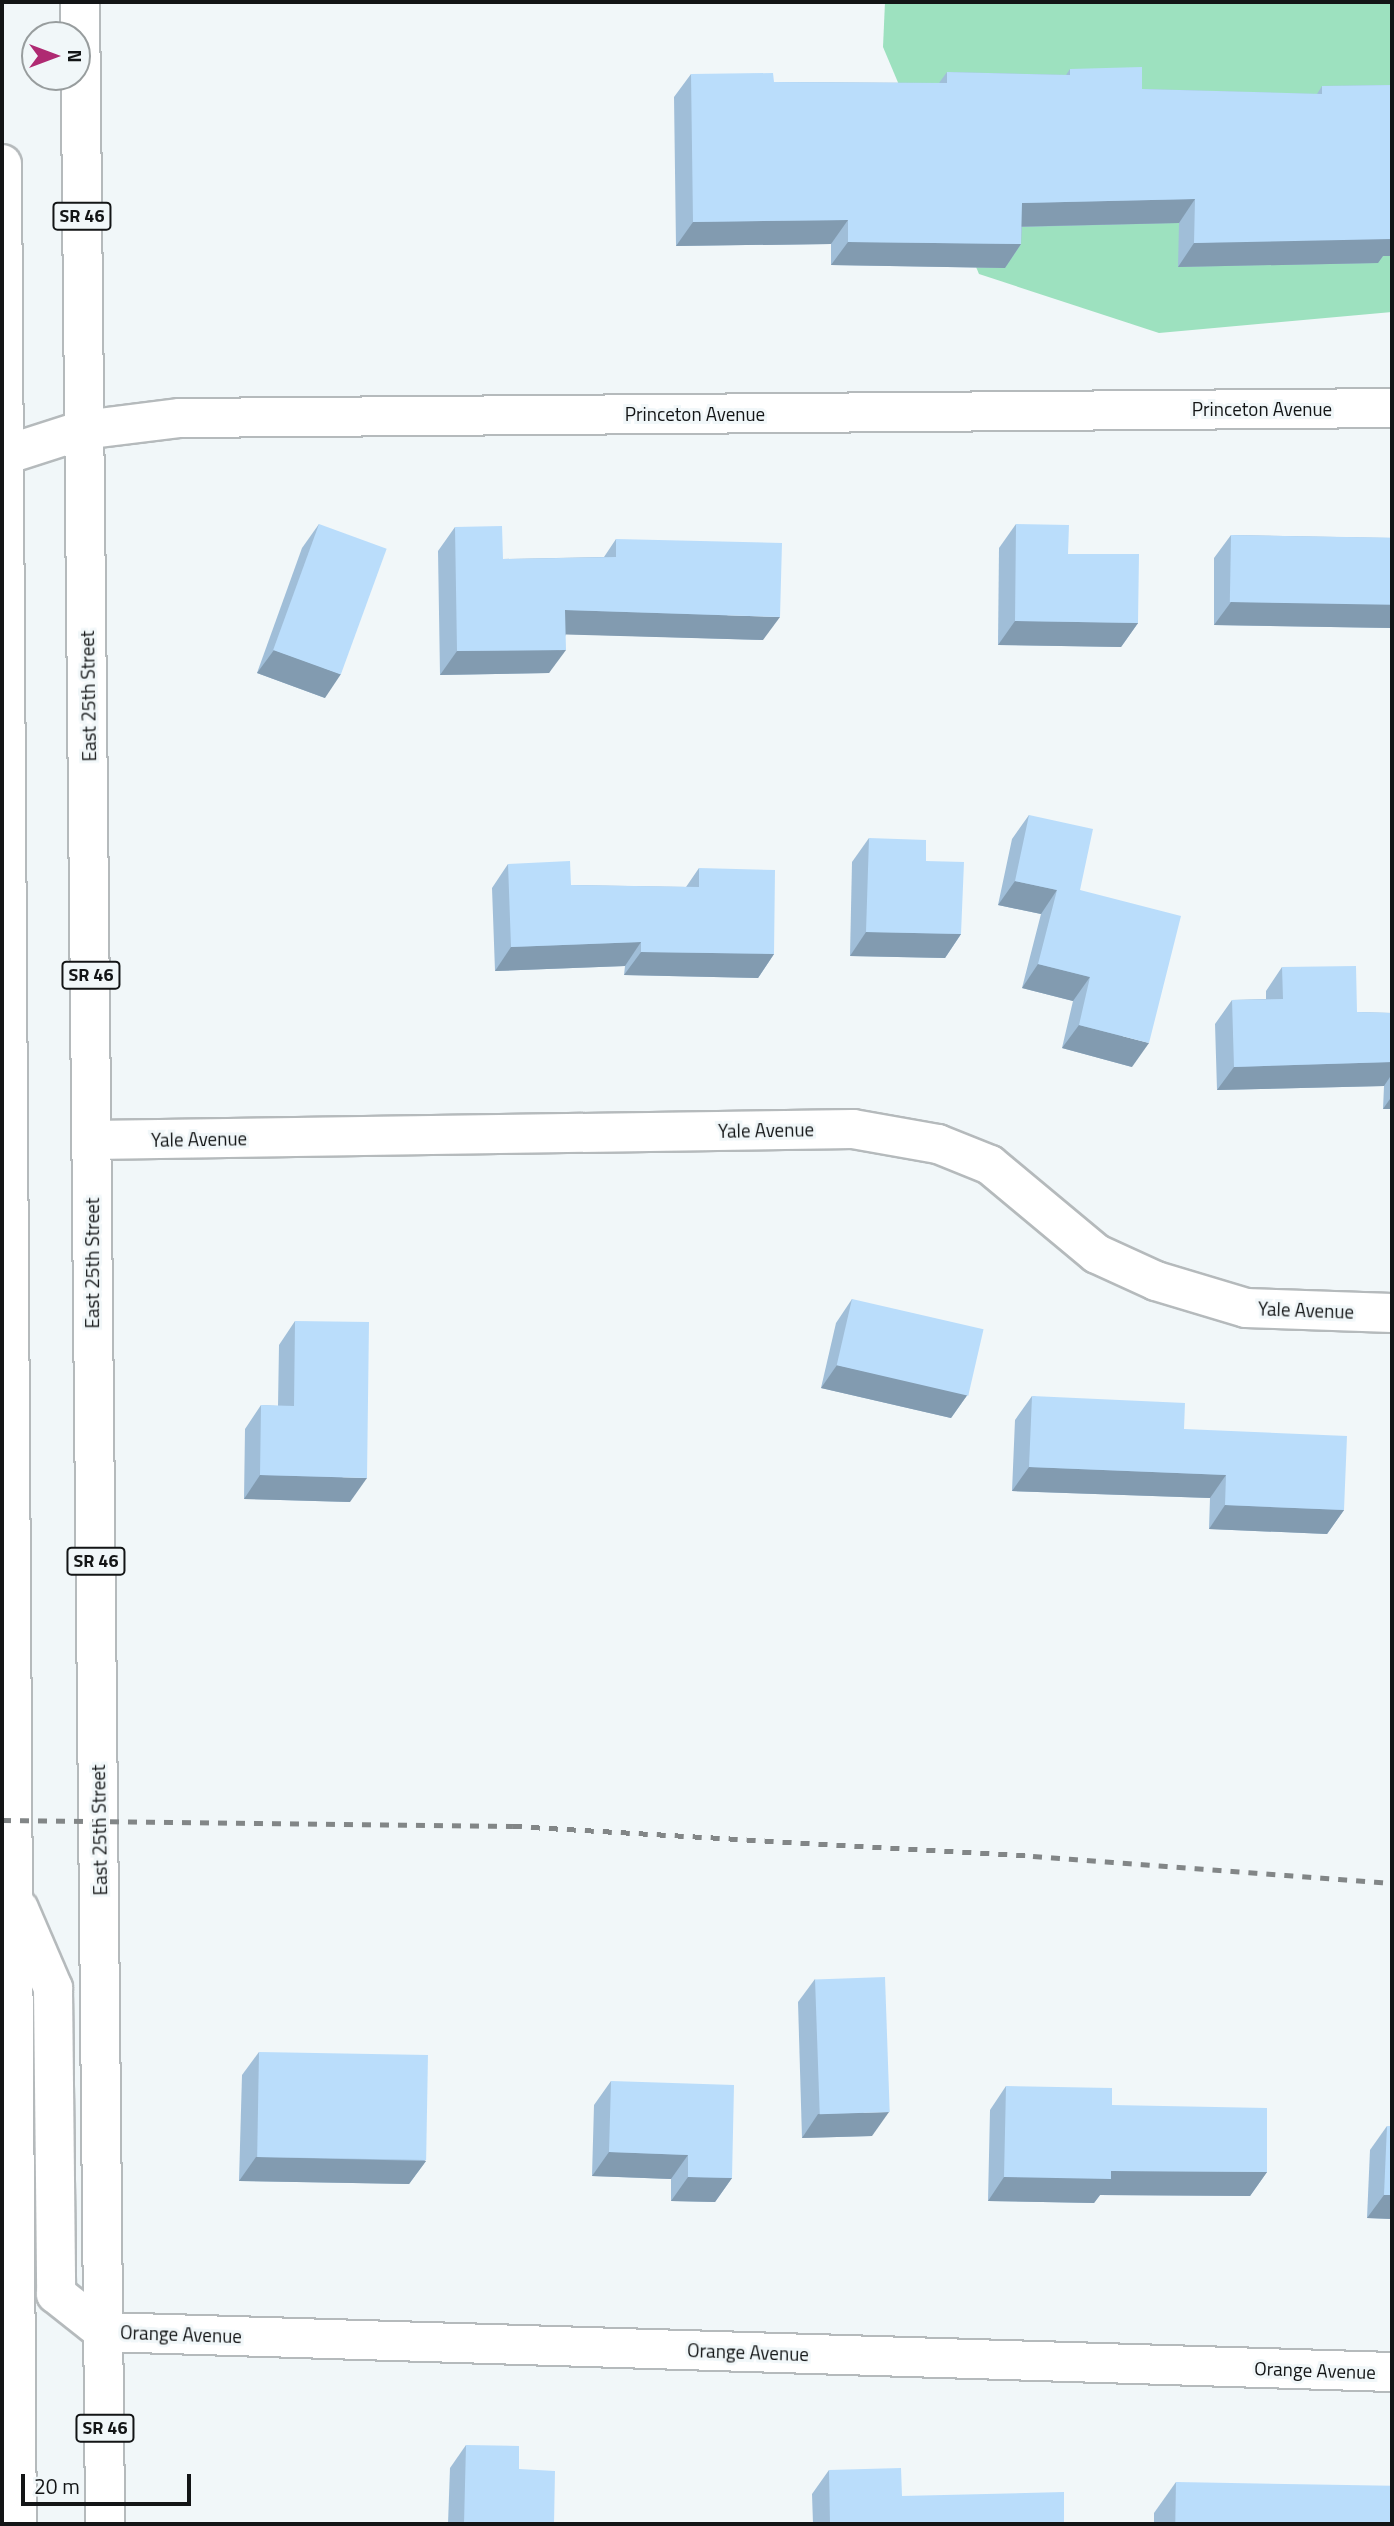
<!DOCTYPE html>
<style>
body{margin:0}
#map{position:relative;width:1394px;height:2526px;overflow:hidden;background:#f1f7f9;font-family:"Titillium Web",sans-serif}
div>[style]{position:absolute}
.green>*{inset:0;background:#9de1bf}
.roads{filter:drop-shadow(2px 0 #b5babc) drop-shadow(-2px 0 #b5babc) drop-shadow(0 2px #b5babc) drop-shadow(0 -2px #b5babc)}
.minor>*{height:38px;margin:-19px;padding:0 19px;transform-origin:19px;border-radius:19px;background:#fff}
.major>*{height:38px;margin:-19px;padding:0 19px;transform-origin:19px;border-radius:19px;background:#fff}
.rail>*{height:5px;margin-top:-2.5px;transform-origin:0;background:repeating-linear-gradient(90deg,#828687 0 9px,transparent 0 18px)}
.wall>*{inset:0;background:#a0bed8}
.shaded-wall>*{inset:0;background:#829bb0}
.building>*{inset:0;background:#baddfb;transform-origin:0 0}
span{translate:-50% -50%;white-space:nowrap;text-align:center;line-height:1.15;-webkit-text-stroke:6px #f1f7f9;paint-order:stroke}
.shield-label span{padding:2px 5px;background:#f1f7f9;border:2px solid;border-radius:5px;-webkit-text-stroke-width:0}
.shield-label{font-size:18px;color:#131516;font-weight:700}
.street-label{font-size:19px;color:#131516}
.frame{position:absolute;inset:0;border:4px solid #131516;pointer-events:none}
.north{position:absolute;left:21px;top:21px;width:70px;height:70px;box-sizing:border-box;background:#f1f7f9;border:2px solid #989d9e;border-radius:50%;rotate:90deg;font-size:19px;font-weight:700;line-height:28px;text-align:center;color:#131516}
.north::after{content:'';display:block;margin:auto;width:24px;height:32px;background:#af2a72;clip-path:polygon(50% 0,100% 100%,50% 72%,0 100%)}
.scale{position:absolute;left:21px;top:2474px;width:170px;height:32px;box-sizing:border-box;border:4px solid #131516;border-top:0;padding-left:9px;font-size:21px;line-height:24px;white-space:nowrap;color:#131516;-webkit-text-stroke:5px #f1f7f9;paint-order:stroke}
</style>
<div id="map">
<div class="green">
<div style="clip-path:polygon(885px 2px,1392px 2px,1392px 312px,1159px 333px,979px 274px,883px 47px)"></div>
</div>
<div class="roads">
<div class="minor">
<div style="left:2px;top:456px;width:85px;rotate:-17.8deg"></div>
<div style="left:83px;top:430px;width:98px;rotate:-7.1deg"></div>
<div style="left:180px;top:418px;width:1212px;rotate:-0.47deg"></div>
<div style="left:92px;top:1140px;width:761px;rotate:-0.83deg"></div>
<div style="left:853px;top:1129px;width:86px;rotate:10deg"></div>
<div style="left:938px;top:1144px;width:56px;rotate:22deg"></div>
<div style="left:990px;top:1165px;width:139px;rotate:39.8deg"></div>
<div style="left:1097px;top:1254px;width:65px;rotate:24.6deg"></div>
<div style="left:1156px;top:1281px;width:94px;rotate:16.7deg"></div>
<div style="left:1246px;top:1308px;width:146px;rotate:2deg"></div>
<div style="left:104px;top:2332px;width:1289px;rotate:1.78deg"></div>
</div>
<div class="major">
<div style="left:80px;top:2px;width:2522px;rotate:89.43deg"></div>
<div style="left:2px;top:164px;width:2360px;rotate:89.64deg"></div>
<div style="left:19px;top:1909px;width:86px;rotate:66.7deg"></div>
<div style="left:53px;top:1988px;width:306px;rotate:89.4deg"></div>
<div style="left:56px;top:2294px;width:61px;rotate:38.4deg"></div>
</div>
</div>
<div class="rail">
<div style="left:2px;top:1820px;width:511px;rotate:0.67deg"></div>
<div style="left:513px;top:1826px;width:521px;rotate:3.3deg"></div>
<div style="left:1033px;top:1856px;width:360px;rotate:4.3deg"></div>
</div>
<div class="wall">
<div style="clip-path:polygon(1070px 69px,1142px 89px,1317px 94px,1322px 86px,1392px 85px,1392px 256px,1383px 256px,1378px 263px,1178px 267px,1179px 223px,1022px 227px,1021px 244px,1005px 268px,831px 265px,831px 244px,676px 246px,674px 97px,691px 74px,774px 82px,939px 83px,947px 72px,1066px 75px)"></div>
<div style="clip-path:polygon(319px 524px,325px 698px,257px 673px,302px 548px)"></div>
<div style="clip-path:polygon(1016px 524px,1068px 554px,1138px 623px,1121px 647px,998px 645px,999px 548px)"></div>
<div style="clip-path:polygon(455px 527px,503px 559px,604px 557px,616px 539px,763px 640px,566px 634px,549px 673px,440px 675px,438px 551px)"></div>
<div style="clip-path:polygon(1231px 535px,1392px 538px,1392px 687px,1390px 687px,1391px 628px,1214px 625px,1214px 558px)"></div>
<div style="clip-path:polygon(1029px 815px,1080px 890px,1132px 1067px,1062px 1048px,1073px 1001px,1022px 988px,1041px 914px,998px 905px,1012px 839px)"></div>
<div style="clip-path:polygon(869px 838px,926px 861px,961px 934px,945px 958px,850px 956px,852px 862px)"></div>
<div style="clip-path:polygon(508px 864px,571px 885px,686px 887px,699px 868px,774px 954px,758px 978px,624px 975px,625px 966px,495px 971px,492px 888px)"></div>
<div style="clip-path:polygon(1282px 967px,1357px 1012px,1392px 1013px,1392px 1109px,1383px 1109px,1384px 1086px,1217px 1090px,1215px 1024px,1232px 1000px,1266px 999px,1266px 991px)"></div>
<div style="clip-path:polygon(852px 1299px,968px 1394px,951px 1418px,821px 1388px,836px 1323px)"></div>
<div style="clip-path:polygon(295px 1321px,350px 1502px,244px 1499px,245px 1429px,261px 1405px,278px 1406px,279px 1345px)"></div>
<div style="clip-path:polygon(1032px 1396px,1184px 1429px,1344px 1510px,1327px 1534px,1209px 1529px,1210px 1498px,1012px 1491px,1015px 1420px)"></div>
<div style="clip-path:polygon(815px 1979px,872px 2136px,802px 2138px,798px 2002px)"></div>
<div style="clip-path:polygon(259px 2052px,426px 2161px,409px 2184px,239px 2181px,242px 2075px)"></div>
<div style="clip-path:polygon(611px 2081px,732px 2178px,715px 2202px,671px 2201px,671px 2179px,592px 2176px,594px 2105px)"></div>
<div style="clip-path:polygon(1006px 2086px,1267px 2172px,1250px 2196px,1100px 2195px,1094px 2203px,988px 2201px,990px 2110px)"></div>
<div style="clip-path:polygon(1387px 2126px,1392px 2219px,1367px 2218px,1370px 2150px)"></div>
<div style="clip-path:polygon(466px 2445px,519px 2469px,554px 2524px,448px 2524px,450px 2468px)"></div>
<div style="clip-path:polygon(829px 2470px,902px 2496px,1064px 2524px,813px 2524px,812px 2494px)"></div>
<div style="clip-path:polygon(1176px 2482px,1392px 2524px,1154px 2524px,1154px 2513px)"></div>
</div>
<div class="shaded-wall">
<div style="clip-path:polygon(1195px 199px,1179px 223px,1006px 227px,1022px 203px)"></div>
<div style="clip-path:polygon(848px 220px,831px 244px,676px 246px,693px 222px)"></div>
<div style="clip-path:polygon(1392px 234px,1392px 256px,1383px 256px,1378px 263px,1178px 267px,1194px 243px)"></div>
<div style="clip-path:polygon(848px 242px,1021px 244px,1005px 268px,831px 265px)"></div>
<div style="clip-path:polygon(1231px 602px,1392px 604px,1392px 625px,1391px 628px,1214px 625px)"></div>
<div style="clip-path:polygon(565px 610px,780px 617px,763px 640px,549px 634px)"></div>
<div style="clip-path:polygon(1015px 621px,1138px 623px,1121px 647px,998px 645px)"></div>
<div style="clip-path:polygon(274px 650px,341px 674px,325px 698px,257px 673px)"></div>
<div style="clip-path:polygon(566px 650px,549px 673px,440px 675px,457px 651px)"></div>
<div style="clip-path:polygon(1015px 881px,1057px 890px,1041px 914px,998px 905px)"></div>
<div style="clip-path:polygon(866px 932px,961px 934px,945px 958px,850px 956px)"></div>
<div style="clip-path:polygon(641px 942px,625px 966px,495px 971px,511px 947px)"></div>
<div style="clip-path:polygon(641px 952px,774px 954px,758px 978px,624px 975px)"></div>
<div style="clip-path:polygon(1038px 964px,1090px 977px,1073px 1001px,1022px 988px)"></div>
<div style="clip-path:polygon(1079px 1025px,1149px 1043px,1132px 1067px,1062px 1048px)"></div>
<div style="clip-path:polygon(1392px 1062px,1392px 1074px,1384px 1086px,1217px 1090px,1234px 1067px)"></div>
<div style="clip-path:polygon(1392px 1096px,1392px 1109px,1383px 1109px)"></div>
<div style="clip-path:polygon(837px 1365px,968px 1394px,951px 1418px,821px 1388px)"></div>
<div style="clip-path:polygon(1029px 1467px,1226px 1475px,1210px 1498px,1012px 1491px)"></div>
<div style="clip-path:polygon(260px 1475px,367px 1478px,350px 1502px,244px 1499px)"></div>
<div style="clip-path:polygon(1225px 1505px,1344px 1510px,1327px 1534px,1209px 1529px)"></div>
<div style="clip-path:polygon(889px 2112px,872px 2136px,802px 2138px,818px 2114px)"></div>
<div style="clip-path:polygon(609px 2152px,688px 2155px,671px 2179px,592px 2176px)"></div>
<div style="clip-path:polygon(256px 2157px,426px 2161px,409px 2184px,239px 2181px)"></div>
<div style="clip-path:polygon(1111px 2171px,1267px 2172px,1250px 2196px,1100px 2195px,1094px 2203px,988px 2201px,1004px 2177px)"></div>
<div style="clip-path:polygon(688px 2177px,732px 2178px,715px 2202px,671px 2201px)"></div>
<div style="clip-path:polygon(1384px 2195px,1392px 2195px,1392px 2219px,1367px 2218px)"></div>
</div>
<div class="building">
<div style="clip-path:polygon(1142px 67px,1142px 89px,1322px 94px,1322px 86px,1392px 85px,1392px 239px,1194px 243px,1195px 199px,1022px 203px,1021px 244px,848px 242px,848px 220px,693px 222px,691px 74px,773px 73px,774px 82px,947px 83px,947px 72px,1070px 75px,1070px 69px)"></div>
<div style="left:319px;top:524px;width:72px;height:134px;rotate:20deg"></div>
<div style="clip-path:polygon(1016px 524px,1069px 525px,1068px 554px,1139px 554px,1138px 623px,1015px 621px)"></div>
<div style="clip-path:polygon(502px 526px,503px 559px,616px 557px,616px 539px,782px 543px,780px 617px,565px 610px,566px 650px,457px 651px,455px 527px)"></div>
<div style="left:1231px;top:535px;width:161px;height:67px;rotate:1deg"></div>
<div style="clip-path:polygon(1029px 815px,1093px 829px,1080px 890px,1181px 916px,1149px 1043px,1079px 1025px,1090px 977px,1038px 964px,1057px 890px,1015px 881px)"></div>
<div style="clip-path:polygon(869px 838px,926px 840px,926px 861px,964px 862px,961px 934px,866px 932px)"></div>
<div style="clip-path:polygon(570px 861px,571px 885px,699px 887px,699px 868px,775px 870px,774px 954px,641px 952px,641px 942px,511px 947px,508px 864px)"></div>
<div style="clip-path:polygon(1356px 966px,1357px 1012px,1392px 1013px,1392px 1062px,1234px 1067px,1232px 1000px,1283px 999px,1282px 967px)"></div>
<div style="left:852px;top:1299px;width:135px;height:68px;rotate:13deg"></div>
<div style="clip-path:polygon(295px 1321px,369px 1322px,367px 1478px,260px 1475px,261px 1405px,294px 1406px)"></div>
<div style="clip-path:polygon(1032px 1396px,1185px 1403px,1184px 1429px,1347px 1436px,1344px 1510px,1225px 1505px,1226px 1475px,1029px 1467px)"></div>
<div style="left:885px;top:1977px;width:135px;height:70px;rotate:88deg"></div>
<div style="left:259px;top:2052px;width:169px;height:105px;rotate:1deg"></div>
<div style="clip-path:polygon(611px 2081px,734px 2085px,732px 2178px,688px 2177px,688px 2155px,609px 2152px)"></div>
<div style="clip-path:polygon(1006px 2086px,1112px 2088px,1112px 2105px,1267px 2108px,1267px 2172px,1111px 2171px,1111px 2179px,1004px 2177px)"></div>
<div style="clip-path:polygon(1387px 2126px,1392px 2126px,1392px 2195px,1384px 2195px)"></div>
<div style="clip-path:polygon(466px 2445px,519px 2446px,519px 2469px,555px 2471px,554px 2524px,464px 2524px)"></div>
<div style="clip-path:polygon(901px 2468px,902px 2496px,1064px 2492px,1064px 2524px,830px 2524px,829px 2470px)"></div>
<div style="left:1176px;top:2482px;width:216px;height:42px;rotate:1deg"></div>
</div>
<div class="shield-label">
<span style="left:82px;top:216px">SR 46</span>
<span style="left:91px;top:975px">SR 46</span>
<span style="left:96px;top:1561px">SR 46</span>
<span style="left:105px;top:2428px">SR 46</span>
</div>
<div class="street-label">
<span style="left:1262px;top:409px">Princeton Avenue</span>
<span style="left:695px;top:414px">Princeton Avenue</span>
<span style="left:88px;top:696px;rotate:-91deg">East 25th Street</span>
<span style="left:766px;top:1130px;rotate:-1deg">Yale Avenue</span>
<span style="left:199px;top:1139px;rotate:-1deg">Yale Avenue</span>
<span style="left:92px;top:1263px;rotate:-90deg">East 25th Street</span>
<span style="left:1306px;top:1310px;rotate:2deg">Yale Avenue</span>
<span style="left:99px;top:1830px;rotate:-91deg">East 25th Street</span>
<span style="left:181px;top:2334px;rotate:2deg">Orange Avenue</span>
<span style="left:748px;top:2352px;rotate:2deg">Orange Avenue</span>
<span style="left:1315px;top:2370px;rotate:2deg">Orange Avenue</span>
</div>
<div class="frame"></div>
<div class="north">N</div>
<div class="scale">20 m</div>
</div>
